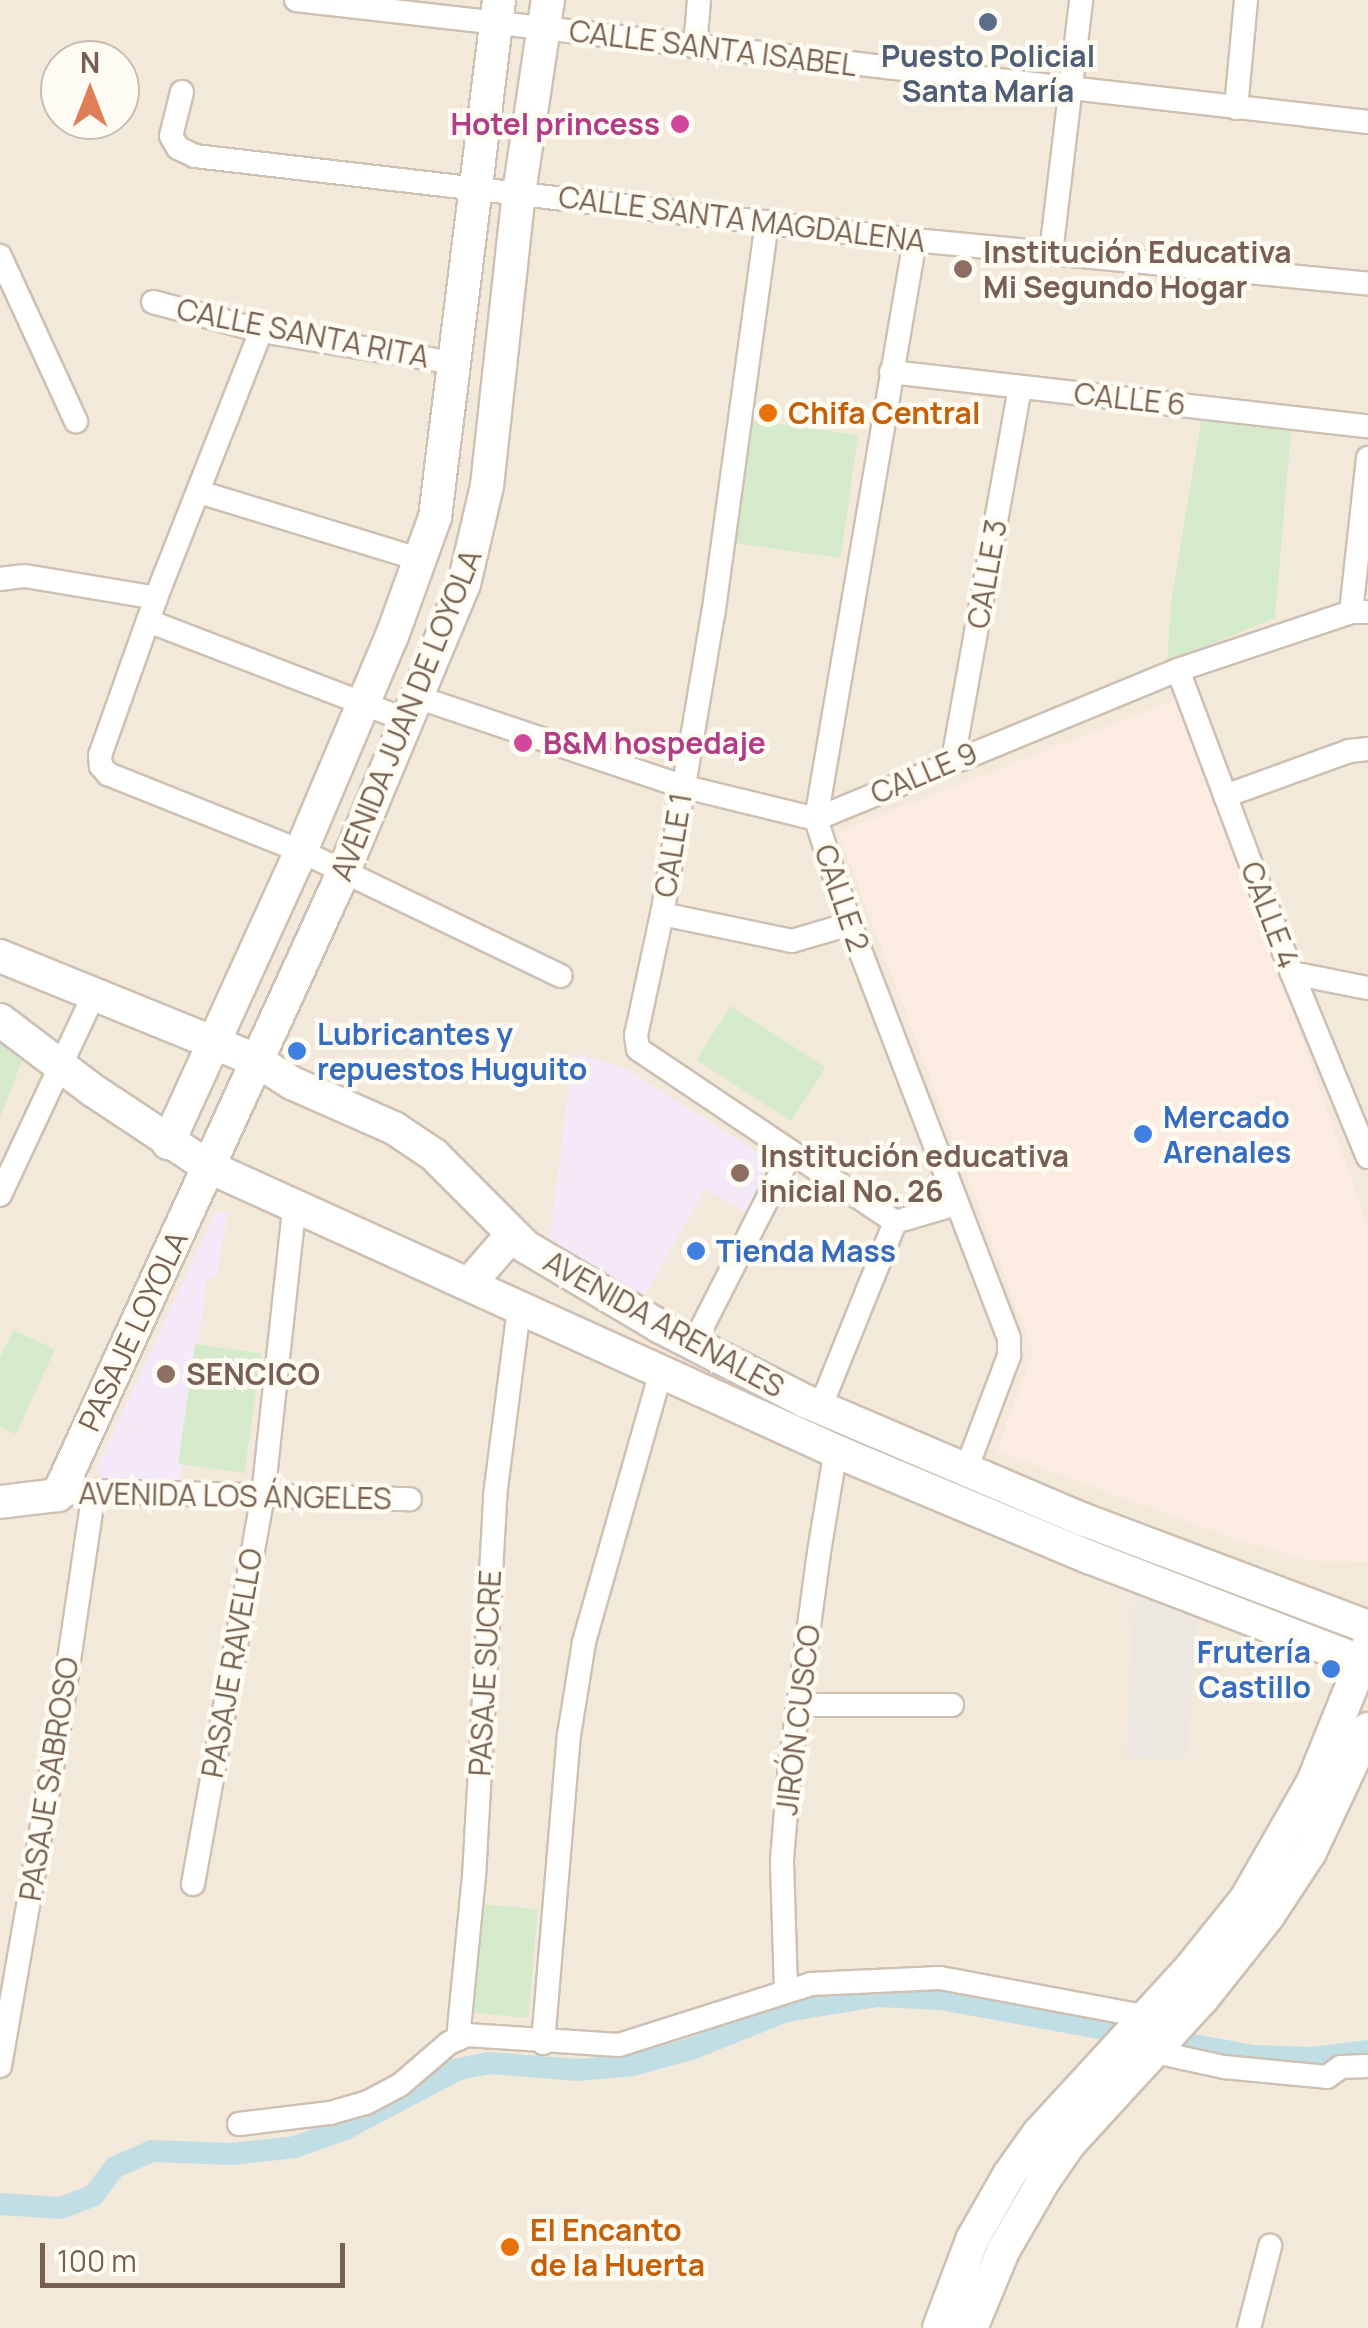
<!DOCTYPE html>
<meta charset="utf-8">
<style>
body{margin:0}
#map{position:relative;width:1368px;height:2328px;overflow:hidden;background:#fcf7ed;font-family:Manrope,sans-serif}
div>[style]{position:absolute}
.residential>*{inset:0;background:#f3e9db}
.commercial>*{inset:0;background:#fbebe1}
.industrial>*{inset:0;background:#ece7e1}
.education>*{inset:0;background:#f4e9f9}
.green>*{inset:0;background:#d5eacb;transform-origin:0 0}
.canal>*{height:22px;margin:-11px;padding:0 11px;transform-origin:11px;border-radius:11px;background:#c1dee5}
.roads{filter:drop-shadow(2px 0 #cec0b2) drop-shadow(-2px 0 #cec0b2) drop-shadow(0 2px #cec0b2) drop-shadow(0 -2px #cec0b2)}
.street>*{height:22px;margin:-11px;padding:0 11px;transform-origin:11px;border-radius:11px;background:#fff}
.secondary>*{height:32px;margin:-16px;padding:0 16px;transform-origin:16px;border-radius:16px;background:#fff}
.dots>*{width:28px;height:28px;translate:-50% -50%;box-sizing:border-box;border:5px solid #fefbf3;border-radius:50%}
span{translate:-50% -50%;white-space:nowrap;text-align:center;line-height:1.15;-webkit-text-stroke:9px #fefbf3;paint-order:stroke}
.street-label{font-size:30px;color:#776050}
.service-label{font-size:30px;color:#4e5e75;font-weight:700}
.hotel-label{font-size:30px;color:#b23c85;font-weight:700}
.right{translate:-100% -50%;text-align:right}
.left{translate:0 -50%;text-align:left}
.education-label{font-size:30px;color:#785e54;font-weight:700}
.food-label{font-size:30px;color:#c56008;font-weight:700}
.shop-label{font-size:30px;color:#366cbe;font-weight:700}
.north{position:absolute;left:40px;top:40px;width:100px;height:100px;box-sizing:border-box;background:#fefbf3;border:2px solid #c8bdb2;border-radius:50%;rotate:0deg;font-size:28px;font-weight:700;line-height:40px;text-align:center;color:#776050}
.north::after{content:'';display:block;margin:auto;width:35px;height:45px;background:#de7f5a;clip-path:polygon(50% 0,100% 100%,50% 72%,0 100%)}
.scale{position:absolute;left:40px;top:2243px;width:305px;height:45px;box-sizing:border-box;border:5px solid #776050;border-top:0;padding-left:12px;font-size:30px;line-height:35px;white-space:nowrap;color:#776050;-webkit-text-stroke:8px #fefbf3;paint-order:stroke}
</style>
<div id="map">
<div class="residential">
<div style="clip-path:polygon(evenodd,0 0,1368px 0,1368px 2328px,0 2328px,0 0,60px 60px,120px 60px,120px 120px,60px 120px,60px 60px)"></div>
</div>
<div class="commercial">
<div style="clip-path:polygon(1183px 697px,1368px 1228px,1368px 1562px,1315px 1561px,1243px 1542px,997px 1451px,1033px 1352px,838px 832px)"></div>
</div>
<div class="industrial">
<div style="clip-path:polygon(1135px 1592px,1198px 1616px,1186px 1759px,1125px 1758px)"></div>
</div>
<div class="education">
<div style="clip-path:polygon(573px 1053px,624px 1068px,776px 1164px,746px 1212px,705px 1189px,643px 1298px,549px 1244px)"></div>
<div style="clip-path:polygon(216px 1211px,228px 1214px,216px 1278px,207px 1278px,180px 1486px,104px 1482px,96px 1469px)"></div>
</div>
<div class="green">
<div style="left:750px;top:420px;width:109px;height:124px;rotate:8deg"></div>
<div style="clip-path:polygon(1201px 421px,1291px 431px,1275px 618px,1167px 662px,1171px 604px)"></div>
<div style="left:731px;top:1006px;width:113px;height:64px;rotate:33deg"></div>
<div style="clip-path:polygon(0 1042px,22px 1061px,0 1117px)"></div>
<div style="clip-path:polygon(13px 1330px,55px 1349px,16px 1434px,0 1427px,0 1358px)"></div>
<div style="left:195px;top:1344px;width:67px;height:121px;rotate:8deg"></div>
<div style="left:479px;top:1904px;width:59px;height:109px;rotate:5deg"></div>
</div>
<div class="canal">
<div style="left:0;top:2204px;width:61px;rotate:3.8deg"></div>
<div style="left:61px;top:2208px;width:34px;rotate:-21deg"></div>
<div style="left:93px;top:2196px;width:36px;rotate:-53deg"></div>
<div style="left:115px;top:2167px;width:40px;rotate:-23.4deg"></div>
<div style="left:152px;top:2151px;width:80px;rotate:2.1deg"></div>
<div style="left:232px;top:2154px;width:63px;rotate:-6.3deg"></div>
<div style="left:295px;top:2147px;width:53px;rotate:-19.8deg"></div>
<div style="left:345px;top:2129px;width:129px;rotate:-27.8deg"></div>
<div style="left:459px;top:2069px;width:31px;rotate:-11deg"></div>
<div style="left:489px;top:2063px;width:89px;rotate:4.5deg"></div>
<div style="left:578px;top:2070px;width:55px;rotate:-5.2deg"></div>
<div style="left:633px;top:2065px;width:63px;rotate:-15.6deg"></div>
<div style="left:694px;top:2048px;width:99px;rotate:-21.9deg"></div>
<div style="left:786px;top:2011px;width:93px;rotate:-9.3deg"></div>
<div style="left:878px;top:1996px;width:62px;rotate:2.8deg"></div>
<div style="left:940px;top:1999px;width:320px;rotate:10.3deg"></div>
<div style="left:1255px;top:2056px;width:56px;rotate:2deg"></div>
<div style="left:1311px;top:2058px;width:57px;rotate:-7deg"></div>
</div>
<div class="roads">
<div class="street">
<div style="left:296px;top:0;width:1079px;rotate:6.49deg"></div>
<div style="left:695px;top:47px;width:47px;rotate:-85.1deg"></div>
<div style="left:182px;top:92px;width:45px;rotate:104deg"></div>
<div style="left:171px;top:136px;width:14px;rotate:60deg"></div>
<div style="left:178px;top:148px;width:19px;rotate:25deg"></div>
<div style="left:195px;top:156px;width:725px;rotate:6.65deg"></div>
<div style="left:915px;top:240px;width:455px;rotate:5.5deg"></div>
<div style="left:1236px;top:108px;width:108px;rotate:-84.7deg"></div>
<div style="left:767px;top:222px;width:396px;rotate:97.8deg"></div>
<div style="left:713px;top:614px;width:304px;rotate:99.6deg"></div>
<div style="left:662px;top:914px;width:124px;rotate:102.1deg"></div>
<div style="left:636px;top:1035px;width:14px;rotate:82deg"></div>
<div style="left:638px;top:1049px;width:310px;rotate:33.9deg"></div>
<div style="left:895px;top:1222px;width:64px;rotate:-16.4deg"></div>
<div style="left:915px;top:240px;width:587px;rotate:99.7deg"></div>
<div style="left:816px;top:819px;width:110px;rotate:72.1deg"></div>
<div style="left:850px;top:924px;width:444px;rotate:69deg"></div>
<div style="left:1009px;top:1339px;width:17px;rotate:90deg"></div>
<div style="left:1009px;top:1356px;width:122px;rotate:110.7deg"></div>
<div style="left:1051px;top:253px;width:255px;rotate:-83.2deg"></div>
<div style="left:0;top:256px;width:182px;rotate:65.3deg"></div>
<div style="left:153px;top:302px;width:112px;rotate:15deg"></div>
<div style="left:261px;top:331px;width:196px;rotate:9.4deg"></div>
<div style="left:261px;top:331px;width:287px;rotate:111.5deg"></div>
<div style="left:156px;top:598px;width:167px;rotate:109.6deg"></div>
<div style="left:100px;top:755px;width:11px;rotate:85deg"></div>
<div style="left:101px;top:766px;width:11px;rotate:49deg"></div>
<div style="left:108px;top:774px;width:208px;rotate:21.8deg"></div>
<div style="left:301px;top:851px;width:288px;rotate:25.7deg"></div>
<div style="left:891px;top:372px;width:480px;rotate:6.5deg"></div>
<div style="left:199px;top:492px;width:233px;rotate:17deg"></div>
<div style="left:0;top:579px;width:25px;rotate:-7deg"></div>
<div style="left:25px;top:576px;width:133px;rotate:9.5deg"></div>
<div style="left:1351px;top:612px;width:155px;rotate:-83.7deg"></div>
<div style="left:148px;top:621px;width:276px;rotate:21deg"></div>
<div style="left:1178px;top:670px;width:324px;rotate:69.4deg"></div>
<div style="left:1292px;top:973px;width:199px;rotate:67.6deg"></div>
<div style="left:417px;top:697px;width:279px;rotate:18.6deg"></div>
<div style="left:681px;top:786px;width:139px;rotate:13.7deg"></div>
<div style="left:816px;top:819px;width:391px;rotate:-22.4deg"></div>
<div style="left:1178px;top:670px;width:182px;rotate:-18.5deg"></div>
<div style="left:1351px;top:612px;width:17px"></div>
<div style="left:953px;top:760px;width:379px;rotate:-79.8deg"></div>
<div style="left:1225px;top:796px;width:132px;rotate:-19.9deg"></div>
<div style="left:1349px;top:751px;width:19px;rotate:-6deg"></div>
<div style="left:662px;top:914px;width:133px;rotate:11.7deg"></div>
<div style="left:792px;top:941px;width:60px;rotate:-16.3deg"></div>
<div style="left:1292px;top:973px;width:77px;rotate:11.2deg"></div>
<div style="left:0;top:1195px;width:224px;rotate:-64.9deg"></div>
<div style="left:693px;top:1345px;width:213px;rotate:-63deg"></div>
<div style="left:820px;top:1408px;width:201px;rotate:-68deg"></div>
<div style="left:58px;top:1495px;width:36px;rotate:-6deg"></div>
<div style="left:94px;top:1491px;width:316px;rotate:1.5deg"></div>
<div style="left:797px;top:1705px;width:155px"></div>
<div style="left:193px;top:1884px;width:394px;rotate:-79.8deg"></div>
<div style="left:263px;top:1496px;width:295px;rotate:-83.8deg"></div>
<div style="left:786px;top:1990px;width:130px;rotate:-91.8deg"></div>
<div style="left:782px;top:1860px;width:86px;rotate:-85.3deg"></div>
<div style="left:789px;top:1774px;width:224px;rotate:-82.3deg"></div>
<div style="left:819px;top:1552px;width:86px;rotate:-80.6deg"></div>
<div style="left:833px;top:1467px;width:16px;rotate:-63deg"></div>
<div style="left:458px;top:2039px;width:163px;rotate:-84.4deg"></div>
<div style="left:474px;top:1877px;width:382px;rotate:-86.8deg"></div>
<div style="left:495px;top:1496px;width:190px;rotate:-82.7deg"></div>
<div style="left:543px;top:2043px;width:309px;rotate:-85.2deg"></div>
<div style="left:569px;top:1735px;width:94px;rotate:-80.8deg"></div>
<div style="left:584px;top:1642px;width:278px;rotate:-74.1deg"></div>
<div style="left:1155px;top:2052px;width:71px;rotate:12.3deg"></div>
<div style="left:1224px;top:2067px;width:103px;rotate:5.5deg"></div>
<div style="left:1327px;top:2077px;width:17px;rotate:-36deg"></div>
<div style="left:1341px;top:2067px;width:27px;rotate:-2deg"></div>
<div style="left:0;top:2066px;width:343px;rotate:-80.1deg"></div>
<div style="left:59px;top:1728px;width:240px;rotate:-81.6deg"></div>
<div style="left:239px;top:2124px;width:92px;rotate:-6.9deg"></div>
<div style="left:330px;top:2113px;width:37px;rotate:-16deg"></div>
<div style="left:366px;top:2103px;width:38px;rotate:-28deg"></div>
<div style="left:400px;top:2085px;width:65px;rotate:-40.6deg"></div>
<div style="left:449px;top:2043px;width:20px;rotate:-24deg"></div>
<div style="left:467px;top:2035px;width:152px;rotate:3.8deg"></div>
<div style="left:619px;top:2045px;width:201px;rotate:-17.6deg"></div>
<div style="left:811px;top:1984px;width:129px;rotate:-2.7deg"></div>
<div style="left:940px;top:1978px;width:208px;rotate:10.6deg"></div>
<div style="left:1249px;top:2328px;width:85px;rotate:-75.6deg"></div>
</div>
<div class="secondary">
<div style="left:0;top:956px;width:276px;rotate:22.1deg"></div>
<div style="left:256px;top:1060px;width:43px;rotate:32.6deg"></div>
<div style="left:292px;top:1083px;width:111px;rotate:23.8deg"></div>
<div style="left:394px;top:1128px;width:48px;rotate:34deg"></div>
<div style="left:434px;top:1155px;width:130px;rotate:45deg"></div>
<div style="left:526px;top:1247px;width:155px;rotate:30.7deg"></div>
<div style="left:659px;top:1326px;width:164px;rotate:27.2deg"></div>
<div style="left:805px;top:1401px;width:301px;rotate:23.1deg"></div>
<div style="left:1082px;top:1519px;width:306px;rotate:20.7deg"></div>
<div style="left:0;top:1020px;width:118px;rotate:37.1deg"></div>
<div style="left:94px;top:1091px;width:138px;rotate:33.5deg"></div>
<div style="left:209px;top:1167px;width:693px;rotate:24.38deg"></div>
<div style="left:840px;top:1453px;width:270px;rotate:22.7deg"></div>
<div style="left:1089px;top:1557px;width:299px;rotate:21deg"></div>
<div style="left:168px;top:1143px;width:321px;rotate:-65.5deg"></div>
<div style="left:301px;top:851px;width:233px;rotate:-67.1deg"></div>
<div style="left:392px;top:636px;width:127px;rotate:-70.1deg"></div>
<div style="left:435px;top:517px;width:521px;rotate:-82.94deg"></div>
<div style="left:470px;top:1283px;width:61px;rotate:-49deg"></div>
<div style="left:0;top:1502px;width:58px;rotate:-6.9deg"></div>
<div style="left:58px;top:1495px;width:684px;rotate:-65.38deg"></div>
<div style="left:343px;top:873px;width:313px;rotate:-67.3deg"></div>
<div style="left:464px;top:584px;width:101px;rotate:-76.8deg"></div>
<div style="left:487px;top:486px;width:295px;rotate:-83.8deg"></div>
<div style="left:519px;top:193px;width:195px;rotate:-81.5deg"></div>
<div style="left:939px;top:2328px;width:94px;rotate:-69.4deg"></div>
<div style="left:972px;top:2240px;width:75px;rotate:-60.4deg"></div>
<div style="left:1009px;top:2175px;width:52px;rotate:-54.5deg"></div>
<div style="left:1039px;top:2133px;width:222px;rotate:-47.4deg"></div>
<div style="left:1189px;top:1970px;width:91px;rotate:-51.2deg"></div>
<div style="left:1246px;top:1899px;width:135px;rotate:-60.2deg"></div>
<div style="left:1313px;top:1782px;width:147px;rotate:-68deg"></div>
<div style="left:971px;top:2328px;width:83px;rotate:-67.4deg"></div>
<div style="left:1003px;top:2251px;width:82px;rotate:-60deg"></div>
<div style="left:1044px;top:2180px;width:44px;rotate:-55.2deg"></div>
<div style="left:1069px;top:2144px;width:197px;rotate:-47.5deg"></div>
<div style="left:1202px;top:1999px;width:106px;rotate:-51.5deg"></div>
<div style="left:1268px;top:1916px;width:77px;rotate:-56.7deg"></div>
<div style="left:1310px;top:1852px;width:136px;rotate:-64.8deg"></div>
</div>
</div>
<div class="dots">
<div style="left:988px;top:22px;background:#5c6f8a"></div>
<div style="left:680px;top:124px;background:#d1479c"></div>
<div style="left:963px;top:269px;background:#8d6e63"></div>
<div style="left:768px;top:413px;background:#e8710a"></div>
<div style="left:523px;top:743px;background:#d1479c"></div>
<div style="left:297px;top:1051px;background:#3f7fe0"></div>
<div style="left:1143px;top:1134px;background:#3f7fe0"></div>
<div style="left:740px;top:1173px;background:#8d6e63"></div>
<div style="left:696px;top:1251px;background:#3f7fe0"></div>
<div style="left:166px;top:1374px;background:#8d6e63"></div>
<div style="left:1331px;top:1669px;background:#3f7fe0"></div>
<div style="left:510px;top:2247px;background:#e8710a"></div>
</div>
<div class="street-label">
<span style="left:713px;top:48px;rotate:7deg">CALLE SANTA ISABEL</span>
<span style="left:742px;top:219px;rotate:7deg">CALLE SANTA MAGDALENA</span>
<span style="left:303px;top:333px;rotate:11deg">CALLE SANTA RITA</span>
<span style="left:1130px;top:399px;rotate:6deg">CALLE 6</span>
<span style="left:987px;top:574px;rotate:-80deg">CALLE 3</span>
<span style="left:406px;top:715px;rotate:-68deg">AVENIDA JUAN DE LOYOLA</span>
<span style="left:924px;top:773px;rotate:-23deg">CALLE 9</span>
<span style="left:673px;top:845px;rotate:-81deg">CALLE 1</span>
<span style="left:842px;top:898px;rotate:71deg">CALLE 2</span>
<span style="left:1270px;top:915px;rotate:69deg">CALLE 4</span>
<span style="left:664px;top:1324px;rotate:29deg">AVENIDA ARENALES</span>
<span style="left:133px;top:1331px;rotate:-65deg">PASAJE LOYOLA</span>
<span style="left:235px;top:1496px;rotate:1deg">AVENIDA LOS ÁNGELES</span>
<span style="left:232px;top:1663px;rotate:-80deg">PASAJE RAVELLO</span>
<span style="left:485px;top:1673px;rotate:-87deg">PASAJE SUCRE</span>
<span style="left:798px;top:1720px;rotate:-83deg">JIRÓN CUSCO</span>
<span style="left:49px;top:1779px;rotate:-81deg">PASAJE SABROSO</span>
</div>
<div class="service-label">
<span style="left:988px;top:73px">Puesto Policial<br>Santa María</span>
</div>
<div class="hotel-label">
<span class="right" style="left:660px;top:124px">Hotel princess</span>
<span class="left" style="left:543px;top:743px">B&amp;M hospedaje</span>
</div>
<div class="education-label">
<span class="left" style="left:983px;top:269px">Institución Educativa<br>Mi Segundo Hogar</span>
<span class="left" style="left:760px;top:1173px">Institución educativa<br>inicial No. 26</span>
<span class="left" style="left:186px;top:1374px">SENCICO</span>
</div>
<div class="food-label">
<span class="left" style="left:788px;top:413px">Chifa Central</span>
<span class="left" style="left:530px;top:2247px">El Encanto<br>de la Huerta</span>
</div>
<div class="shop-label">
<span class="left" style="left:317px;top:1051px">Lubricantes y<br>repuestos Huguito</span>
<span class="left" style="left:1163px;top:1134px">Mercado<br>Arenales</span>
<span class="left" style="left:716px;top:1251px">Tienda Mass</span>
<span class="right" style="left:1311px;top:1669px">Frutería<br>Castillo</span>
</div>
<div class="north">N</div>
<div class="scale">100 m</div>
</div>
